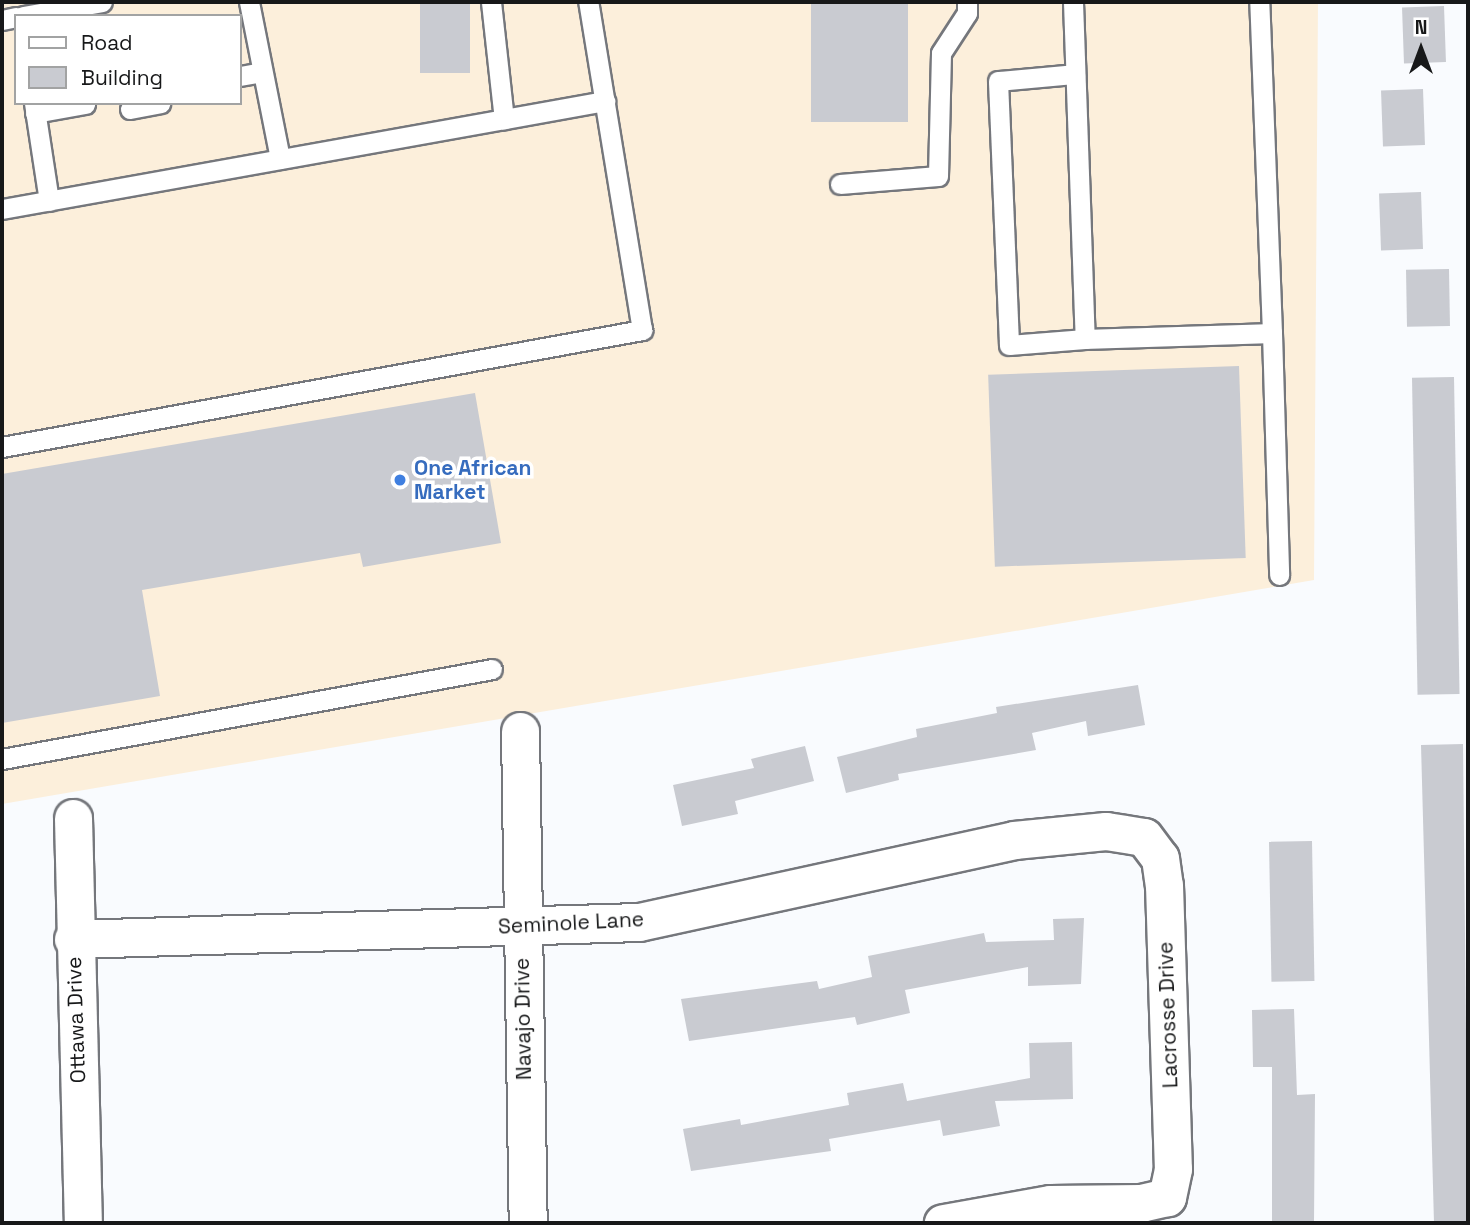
<!DOCTYPE html>
<style>
body{margin:0}
#map{position:relative;width:1470px;height:1225px;overflow:hidden;background:#f9fbfe;font-family:"Space Grotesk",sans-serif}
div>[style]{position:absolute}
.commercial>*{inset:0;background:#fcefdb}
.building>*{inset:0;background:#c9cbd1;transform-origin:0 0}
.roads{filter:drop-shadow(2px 0 #75777c) drop-shadow(-2px 0 #75777c) drop-shadow(0 2px #75777c) drop-shadow(0 -2px #75777c)}
.service>*{height:19px;margin:-9.5px;padding:0 9.5px;transform-origin:9.5px;border-radius:9.5px;background:#fff}
.minor>*{height:37px;margin:-18.5px;padding:0 18.5px;transform-origin:18.5px;border-radius:18.5px;background:#fff}
.dots>*{width:19px;height:19px;translate:-50% -50%;box-sizing:border-box;border:4px solid #fff;border-radius:50%}
span{translate:-50% -50%;white-space:nowrap;text-align:center;line-height:1.15;-webkit-text-stroke:7px #fff;paint-order:stroke}
.shop-label{font-size:21px;color:#366cbe;font-weight:700}
.left{translate:0 -50%;text-align:left}
.street-label{font-size:21px;color:#171819}
.frame{position:absolute;inset:0;border:4px solid #171819;pointer-events:none}
.legend{position:absolute;left:14px;top:14px;width:228px;height:91px;box-sizing:border-box;background:#fff;border:2px solid #a2a3a3;margin:0;padding:9px 12px;list-style:none;font-size:21px;color:#171819}
.legend li{display:flex;align-items:center;gap:14px;height:35px}
.legend b{width:35px;border:2px solid #a2a3a3}
.north{position:absolute;left:1386px;top:14px;width:70px;height:70px;-webkit-text-stroke:5px #fff;paint-order:stroke;rotate:0deg;font-size:19px;font-weight:700;line-height:28px;text-align:center;color:#171819}
.north::after{content:'';display:block;margin:auto;width:24px;height:32px;background:#171819;clip-path:polygon(50% 0,100% 100%,50% 72%,0 100%)}
</style>
<div id="map">
<div class="commercial">
<div style="clip-path:polygon(evenodd,2px 2px,1318px 2px,1314px 580px,2px 804px,2px 2px,16px 16px,240px 16px,240px 103px,16px 103px,16px 16px)"></div>
</div>
<div class="building">
<div style="left:420px;top:2px;width:50px;height:71px"></div>
<div style="left:811px;top:2px;width:97px;height:120px"></div>
<div style="left:1444px;top:6px;width:56px;height:42px;rotate:88deg"></div>
<div style="left:1423px;top:89px;width:56px;height:42px;rotate:88deg"></div>
<div style="left:1421px;top:192px;width:57px;height:42px;rotate:88deg"></div>
<div style="left:1449px;top:269px;width:57px;height:43px;rotate:89deg"></div>
<div style="left:1239px;top:366px;width:192px;height:251px;rotate:88deg"></div>
<div style="left:1454px;top:377px;width:317px;height:42px;rotate:89deg"></div>
<div style="clip-path:polygon(475px 393px,501px 543px,363px 567px,360px 553px,142px 590px,160px 696px,2px 723px,2px 474px)"></div>
<div style="clip-path:polygon(1138px 685px,1145px 725px,1088px 736px,1086px 721px,1032px 733px,1036px 750px,898px 774px,899px 780px,846px 793px,837px 757px,917px 737px,916px 729px,997px 713px,996px 707px)"></div>
<div style="clip-path:polygon(1463px 744px,1468px 1223px,1434px 1223px,1421px 745px)"></div>
<div style="clip-path:polygon(805px 746px,814px 781px,735px 801px,738px 814px,682px 826px,673px 785px,754px 768px,751px 759px)"></div>
<div style="left:1312px;top:841px;width:140px;height:43px;rotate:89deg"></div>
<div style="clip-path:polygon(1084px 918px,1081px 984px,1028px 986px,1028px 967px,905px 990px,910px 1013px,857px 1025px,855px 1017px,689px 1041px,681px 999px,817px 981px,819px 989px,872px 977px,868px 956px,984px 933px,986px 942px,1054px 940px,1053px 919px)"></div>
<div style="clip-path:polygon(1294px 1009px,1297px 1095px,1315px 1094px,1314px 1223px,1272px 1223px,1272px 1067px,1253px 1067px,1252px 1010px)"></div>
<div style="clip-path:polygon(1072px 1042px,1073px 1099px,995px 1101px,1000px 1126px,943px 1136px,940px 1120px,829px 1139px,831px 1151px,691px 1171px,683px 1129px,740px 1119px,741px 1125px,849px 1105px,847px 1093px,903px 1083px,907px 1101px,1030px 1078px,1029px 1043px)"></div>
</div>
<div class="roads">
<div class="service">
<div style="left:249px;top:2px;width:160px;rotate:78.8deg"></div>
<div style="left:491px;top:2px;width:118px;rotate:83.7deg"></div>
<div style="left:1073px;top:2px;width:337px;rotate:88deg"></div>
<div style="left:1085px;top:339px;width:187px;rotate:-1.8deg"></div>
<div style="left:1272px;top:333px;width:331px;rotate:-92.2deg"></div>
<div style="left:23px;top:16px;width:80px;rotate:-10deg"></div>
<div style="left:2px;top:20px;width:14px;rotate:-12deg"></div>
<div style="left:1075px;top:74px;width:77px;rotate:174.8deg"></div>
<div style="left:998px;top:81px;width:264px;rotate:87.6deg"></div>
<div style="left:1009px;top:345px;width:76px;rotate:-4.5deg"></div>
<div style="left:240px;top:76px;width:22px;rotate:-10deg"></div>
<div style="left:34px;top:103px;width:99px;rotate:81.3deg"></div>
<div style="left:130px;top:109px;width:31px;rotate:-11deg"></div>
<div style="left:35px;top:113px;width:51px;rotate:-10.2deg"></div>
<div style="left:840px;top:184px;width:98px;rotate:-4.7deg"></div>
<div style="left:938px;top:176px;width:123px;rotate:-88.6deg"></div>
<div style="left:941px;top:53px;width:48px;rotate:-57deg"></div>
<div style="left:967px;top:13px;width:11px;rotate:-90deg"></div>
<div style="left:2px;top:209px;width:613px;rotate:-10.15deg"></div>
<div style="left:1272px;top:333px;width:242px;rotate:88.3deg"></div>
<div style="left:2px;top:447px;width:651px;rotate:-10.36deg"></div>
<div style="left:642px;top:330px;width:332px;rotate:-99.3deg"></div>
<div style="left:2px;top:759px;width:498px;rotate:-10.4deg"></div>
</div>
<div class="minor">
<div style="left:520px;top:731px;width:492px;rotate:89.1deg"></div>
<div style="left:73px;top:818px;width:405px;rotate:88.6deg"></div>
<div style="left:73px;top:939px;width:566px;rotate:-1.72deg"></div>
<div style="left:639px;top:922px;width:384px;rotate:-12.3deg"></div>
<div style="left:1014px;top:840px;width:92px;rotate:-5.6deg"></div>
<div style="left:1106px;top:831px;width:38px;rotate:9deg"></div>
<div style="left:1144px;top:837px;width:26px;rotate:53deg"></div>
<div style="left:1160px;top:858px;width:27px;rotate:82deg"></div>
<div style="left:1164px;top:885px;width:284px;rotate:88.2deg"></div>
<div style="left:1173px;top:1169px;width:29px;rotate:102deg"></div>
<div style="left:1167px;top:1197px;width:27px;rotate:167deg"></div>
<div style="left:1141px;top:1203px;width:91px;rotate:179.4deg"></div>
<div style="left:1050px;top:1204px;width:109px;rotate:169.9deg"></div>
</div>
</div>
<div class="dots">
<div style="left:400px;top:480px;background:#3f7fe0"></div>
</div>
<div class="shop-label">
<span class="left" style="left:414px;top:480px">One African<br>Market</span>
</div>
<div class="street-label">
<span style="left:571px;top:923px;rotate:-3deg">Seminole Lane</span>
<span style="left:1168px;top:1015px;rotate:-92deg">Lacrosse Drive</span>
<span style="left:523px;top:1019px;rotate:-91deg">Navajo Drive</span>
<span style="left:76px;top:1020px;rotate:-92deg">Ottawa Drive</span>
</div>
<div class="frame"></div>
<ul class="legend">
<li><b style="height:9px;background:#fff"></b>Road</li>
<li><b style="height:19px;background:#c9cbd1"></b>Building</li>
</ul>
<div class="north">N</div>
</div>
